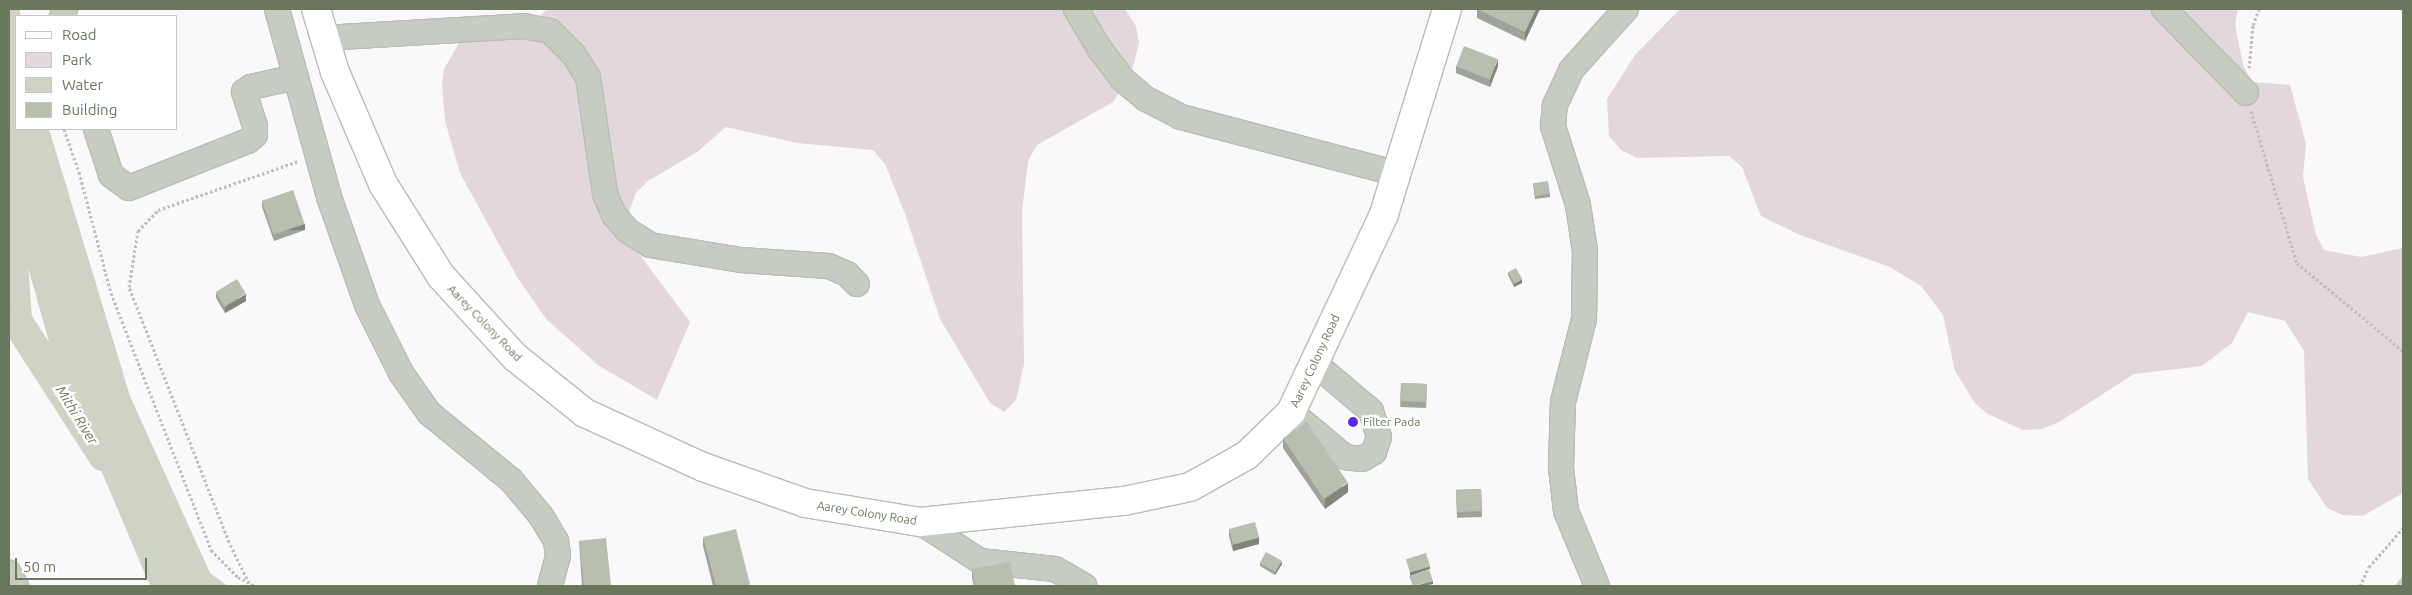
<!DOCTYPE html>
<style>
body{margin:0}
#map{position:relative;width:2412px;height:595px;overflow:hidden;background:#faf8fa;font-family:Ubuntu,sans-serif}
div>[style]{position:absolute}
.green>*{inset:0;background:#e2d8db}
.water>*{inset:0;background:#ced3c5}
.stream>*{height:5px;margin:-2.5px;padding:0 2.5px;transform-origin:2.5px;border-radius:2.5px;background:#ced3c5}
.river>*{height:31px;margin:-15.5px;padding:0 15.5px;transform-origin:15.5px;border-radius:15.5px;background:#ced3c5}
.path>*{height:3px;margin-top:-1.5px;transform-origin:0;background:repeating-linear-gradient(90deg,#bdc1b9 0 2.5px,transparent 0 5px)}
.roads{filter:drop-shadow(1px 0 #b9beb4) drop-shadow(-1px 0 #b9beb4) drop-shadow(0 1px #b9beb4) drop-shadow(0 -1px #b9beb4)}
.minor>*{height:24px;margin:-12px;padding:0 12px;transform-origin:12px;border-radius:12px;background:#c7ccc3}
.major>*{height:28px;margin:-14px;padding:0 14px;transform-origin:14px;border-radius:14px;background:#fff}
.wall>*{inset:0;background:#9ea497;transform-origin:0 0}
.shaded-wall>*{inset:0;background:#81867b;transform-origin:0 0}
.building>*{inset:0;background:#b8bfb0;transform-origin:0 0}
.dots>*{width:14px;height:14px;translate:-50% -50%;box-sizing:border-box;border:2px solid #fff;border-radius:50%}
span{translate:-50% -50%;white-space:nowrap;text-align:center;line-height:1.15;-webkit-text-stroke:5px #fff;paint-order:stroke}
.street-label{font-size:12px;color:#69785a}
.poi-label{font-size:12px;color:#69785a}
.left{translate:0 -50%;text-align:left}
.water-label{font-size:14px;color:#6d7659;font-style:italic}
.frame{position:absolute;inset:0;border:10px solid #69785a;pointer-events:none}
.legend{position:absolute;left:15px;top:15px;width:162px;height:115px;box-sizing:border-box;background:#fff;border:1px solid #c3c9bd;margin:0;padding:6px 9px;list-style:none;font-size:15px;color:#69785a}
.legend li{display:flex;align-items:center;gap:10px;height:25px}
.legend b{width:25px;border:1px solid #c3c9bd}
.scale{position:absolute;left:15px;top:558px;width:132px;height:22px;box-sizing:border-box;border:2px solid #69785a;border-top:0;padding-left:6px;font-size:15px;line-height:18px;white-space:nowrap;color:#69785a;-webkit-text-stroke:4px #fff;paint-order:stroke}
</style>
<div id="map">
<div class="green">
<div style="clip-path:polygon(557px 9px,1125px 9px,1136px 26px,1139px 43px,1131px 75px,1113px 102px,1037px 145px,1028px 161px,1022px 211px,1024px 364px,1016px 400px,1004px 412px,990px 403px,940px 319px,905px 214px,885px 164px,873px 150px,797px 143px,726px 127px,697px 152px,648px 181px,636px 193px,630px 209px,627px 225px,630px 242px,690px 322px,657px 400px,598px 365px,547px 320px,517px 277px,460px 173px,445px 121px,442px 86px,444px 69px,462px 38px,533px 23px,546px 10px)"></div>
<div style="clip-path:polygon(1680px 9px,2238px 9px,2235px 24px,2239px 46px,2244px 67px,2253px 82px,2290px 85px,2306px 144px,2303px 177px,2316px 235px,2324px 250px,2361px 257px,2403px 248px,2403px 493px,2363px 516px,2343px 515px,2327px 508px,2308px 479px,2304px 351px,2285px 321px,2248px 312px,2232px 343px,2202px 366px,2134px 374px,2059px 422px,2042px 429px,2023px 430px,1988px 414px,1975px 403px,1955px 371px,1943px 315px,1921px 286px,1890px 267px,1800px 235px,1761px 216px,1742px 167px,1729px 156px,1637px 158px,1621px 150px,1609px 136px,1607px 99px,1635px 55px)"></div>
</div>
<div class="water">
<div style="clip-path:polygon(9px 9px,19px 9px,21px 16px,16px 16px,16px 129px,49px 129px,130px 396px,210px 573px,228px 586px,150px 586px,53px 356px,9px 200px)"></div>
</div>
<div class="stream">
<div style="left:2397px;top:586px;width:10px;rotate:-53deg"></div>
</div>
<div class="river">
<div style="left:9px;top:219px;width:101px;rotate:86deg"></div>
<div style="left:16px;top:320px;width:161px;rotate:57.2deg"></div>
</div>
<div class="path">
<div style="left:2249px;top:68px;width:43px;rotate:-84.7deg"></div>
<div style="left:2253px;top:25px;width:17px;rotate:-69deg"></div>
<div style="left:2251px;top:111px;width:159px;rotate:73.2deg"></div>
<div style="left:2297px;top:263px;width:138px;rotate:39.7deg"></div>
<div style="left:64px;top:129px;width:46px;rotate:70.8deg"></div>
<div style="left:79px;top:172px;width:125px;rotate:75.2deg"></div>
<div style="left:111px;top:293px;width:276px;rotate:68.7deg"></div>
<div style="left:211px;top:550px;width:38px;rotate:45deg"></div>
<div style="left:238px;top:577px;width:19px;rotate:28deg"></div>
<div style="left:249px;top:583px;width:46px;rotate:-116deg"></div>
<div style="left:229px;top:542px;width:274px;rotate:-111.4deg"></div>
<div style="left:129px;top:287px;width:57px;rotate:-80.9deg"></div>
<div style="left:138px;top:231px;width:29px;rotate:-46deg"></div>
<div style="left:158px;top:210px;width:149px;rotate:-19.2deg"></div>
<div style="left:2360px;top:586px;width:21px;rotate:-65deg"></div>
<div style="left:2369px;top:567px;width:52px;rotate:-48.9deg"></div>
</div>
<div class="roads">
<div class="minor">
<div style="left:277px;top:9px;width:195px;rotate:74.5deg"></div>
<div style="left:329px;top:197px;width:114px;rotate:70.6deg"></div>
<div style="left:367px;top:305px;width:76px;rotate:63.4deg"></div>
<div style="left:401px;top:373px;width:49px;rotate:55deg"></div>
<div style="left:429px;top:413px;width:106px;rotate:39.3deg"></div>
<div style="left:511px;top:480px;width:47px;rotate:50.2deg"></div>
<div style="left:541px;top:516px;width:29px;rotate:59deg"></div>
<div style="left:556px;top:541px;width:15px;rotate:82deg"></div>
<div style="left:558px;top:556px;width:31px;rotate:105deg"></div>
<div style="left:1076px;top:9px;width:45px;rotate:59.5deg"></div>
<div style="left:1099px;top:48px;width:39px;rotate:53deg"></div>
<div style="left:1122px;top:79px;width:31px;rotate:40deg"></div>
<div style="left:1146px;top:99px;width:39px;rotate:27deg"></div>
<div style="left:1181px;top:117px;width:224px;rotate:14.7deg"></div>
<div style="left:2164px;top:9px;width:117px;rotate:45.7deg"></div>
<div style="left:62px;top:16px;width:8px;rotate:-67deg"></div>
<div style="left:324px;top:38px;width:200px;rotate:-3.4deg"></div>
<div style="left:524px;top:26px;width:26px;rotate:11deg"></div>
<div style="left:550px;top:31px;width:34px;rotate:45deg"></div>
<div style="left:574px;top:55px;width:26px;rotate:58deg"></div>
<div style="left:588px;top:77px;width:118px;rotate:81.7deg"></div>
<div style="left:605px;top:194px;width:23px;rotate:67deg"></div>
<div style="left:614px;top:215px;width:21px;rotate:49deg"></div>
<div style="left:628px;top:231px;width:26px;rotate:32deg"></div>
<div style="left:650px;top:245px;width:92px;rotate:9.4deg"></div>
<div style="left:741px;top:260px;width:88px;rotate:3.9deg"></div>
<div style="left:829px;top:266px;width:20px;rotate:24deg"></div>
<div style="left:847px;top:274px;width:14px;rotate:45deg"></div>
<div style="left:96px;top:129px;width:48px;rotate:71.9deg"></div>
<div style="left:111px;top:175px;width:22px;rotate:36deg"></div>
<div style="left:129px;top:188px;width:128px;rotate:-21.6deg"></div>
<div style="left:248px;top:141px;width:9px;rotate:-41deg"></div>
<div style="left:255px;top:135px;width:9px;rotate:-90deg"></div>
<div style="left:255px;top:126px;width:36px;rotate:-108deg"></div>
<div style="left:244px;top:92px;width:9px;rotate:-36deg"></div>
<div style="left:251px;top:87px;width:46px;rotate:-12.5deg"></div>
<div style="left:1291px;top:412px;width:70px;rotate:39.8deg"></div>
<div style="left:1345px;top:457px;width:17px;rotate:7deg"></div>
<div style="left:1362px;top:459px;width:14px;rotate:-30deg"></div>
<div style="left:1374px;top:452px;width:16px;rotate:-72deg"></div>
<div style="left:1379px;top:437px;width:27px;rotate:-107deg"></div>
<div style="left:1371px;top:411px;width:75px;rotate:-139.9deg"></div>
<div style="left:920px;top:522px;width:72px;rotate:33deg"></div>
<div style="left:980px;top:561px;width:75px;rotate:6.1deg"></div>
<div style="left:1055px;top:569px;width:34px;rotate:30deg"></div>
<div style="left:9px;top:573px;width:15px;rotate:62deg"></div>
<div style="left:1597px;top:586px;width:81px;rotate:-112.5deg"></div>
<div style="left:1566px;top:511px;width:43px;rotate:-96.6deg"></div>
<div style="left:1561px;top:468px;width:66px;rotate:-88.3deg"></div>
<div style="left:1563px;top:402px;width:86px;rotate:-75.8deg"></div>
<div style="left:1584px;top:319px;width:68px;rotate:-89.2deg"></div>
<div style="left:1585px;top:251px;width:47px;rotate:-98.7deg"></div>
<div style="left:1578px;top:205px;width:83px;rotate:-107.6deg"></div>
<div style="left:1553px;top:126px;width:21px;rotate:-85deg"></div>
<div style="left:1555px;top:105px;width:38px;rotate:-65deg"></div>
<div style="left:1571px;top:70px;width:82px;rotate:-48deg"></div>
</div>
<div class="major">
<div style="left:316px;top:9px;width:66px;rotate:73.2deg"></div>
<div style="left:335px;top:72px;width:122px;rotate:66.8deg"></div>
<div style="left:383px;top:184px;width:109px;rotate:57.8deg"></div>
<div style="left:441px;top:276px;width:110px;rotate:47.6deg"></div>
<div style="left:515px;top:357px;width:90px;rotate:38.7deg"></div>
<div style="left:585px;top:413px;width:130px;rotate:24.6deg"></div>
<div style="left:703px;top:467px;width:108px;rotate:19.4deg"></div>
<div style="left:805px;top:503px;width:117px;rotate:9.4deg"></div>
<div style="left:920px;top:522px;width:205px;rotate:-5.9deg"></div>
<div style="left:1124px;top:501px;width:67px;rotate:-12deg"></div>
<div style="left:1190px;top:487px;width:65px;rotate:-29.3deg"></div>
<div style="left:1247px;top:455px;width:62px;rotate:-44.3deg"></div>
<div style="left:1291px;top:412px;width:219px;rotate:-64.8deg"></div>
<div style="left:1384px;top:214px;width:214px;rotate:-72.9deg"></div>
</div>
</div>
<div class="wall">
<div style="clip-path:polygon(1477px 9px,1540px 9px,1525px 41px,1477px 18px)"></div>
<div style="clip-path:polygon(1456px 66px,1498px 66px,1490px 87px,1456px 73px)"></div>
<div style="clip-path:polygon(1533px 184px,1550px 194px,1550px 197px,1535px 199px)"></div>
<div style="clip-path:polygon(262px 201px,305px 230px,274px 241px,262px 207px)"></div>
<div style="clip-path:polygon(1508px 272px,1522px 283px,1514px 287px,1508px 275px)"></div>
<div style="clip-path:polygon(216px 292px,246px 301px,225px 313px,216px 298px)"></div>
<div style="left:1401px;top:383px;width:26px;height:24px;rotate:2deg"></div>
<div style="clip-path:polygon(1283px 439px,1348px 492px,1325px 509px,1283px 448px)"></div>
<div style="left:1481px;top:489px;width:28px;height:25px;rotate:88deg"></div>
<div style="clip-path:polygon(1229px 529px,1259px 544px,1233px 551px,1229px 536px)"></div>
<div style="clip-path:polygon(703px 537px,750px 586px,713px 586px,703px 546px)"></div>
<div style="clip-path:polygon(579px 540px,611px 586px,582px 586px)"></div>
<div style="clip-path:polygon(1260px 563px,1282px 564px,1275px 575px,1260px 566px)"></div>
<div style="clip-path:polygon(972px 569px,1015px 586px,974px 586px,972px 578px)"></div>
</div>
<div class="shaded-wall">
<div style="clip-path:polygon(1536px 9px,1540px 9px,1525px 41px,1525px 32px)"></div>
<div style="clip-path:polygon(1498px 59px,1498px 66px,1490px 87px,1490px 80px)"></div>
<div style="left:305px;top:224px;width:6px;height:33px;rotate:90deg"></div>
<div style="clip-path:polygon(1522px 279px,1522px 283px,1514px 287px,1514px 284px)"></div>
<div style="clip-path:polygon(246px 294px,246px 301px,225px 313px,225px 307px)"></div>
<div style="clip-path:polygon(1348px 483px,1348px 492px,1325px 509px,1325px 499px)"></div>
<div style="clip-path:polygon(1259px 537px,1259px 544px,1233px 551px,1233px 545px)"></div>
<div style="clip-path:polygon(1282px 561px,1282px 564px,1275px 575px,1275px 572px)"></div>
<div style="clip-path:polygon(1430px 566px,1430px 569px,1410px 576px,1410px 572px)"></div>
<div style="clip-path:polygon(1433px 581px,1433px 584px,1425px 586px,1415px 586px)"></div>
</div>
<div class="building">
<div style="clip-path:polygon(1477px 9px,1536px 9px,1525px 32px)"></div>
<div style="left:1464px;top:46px;width:36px;height:22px;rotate:21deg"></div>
<div style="left:1548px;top:181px;width:13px;height:15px;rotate:81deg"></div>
<div style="left:293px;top:190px;width:36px;height:33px;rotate:71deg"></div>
<div style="left:1516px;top:268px;width:13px;height:9px;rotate:61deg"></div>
<div style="left:237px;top:279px;width:17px;height:25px;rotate:59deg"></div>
<div style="left:1401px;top:383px;width:26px;height:18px;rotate:2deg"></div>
<div style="left:1307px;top:422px;width:73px;height:29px;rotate:56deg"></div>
<div style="left:1481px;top:489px;width:22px;height:25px;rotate:87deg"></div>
<div style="left:1255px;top:522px;width:16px;height:27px;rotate:75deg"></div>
<div style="clip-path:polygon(736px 529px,750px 584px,743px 586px,716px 586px,703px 537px)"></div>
<div style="left:606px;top:538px;width:48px;height:27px;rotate:84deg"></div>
<div style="left:1266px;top:552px;width:18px;height:13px;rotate:29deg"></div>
<div style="left:1426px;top:553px;width:14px;height:21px;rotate:73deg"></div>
<div style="clip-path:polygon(1010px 562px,1015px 586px,975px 586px,972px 569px)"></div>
<div style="clip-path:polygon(1429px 570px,1433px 581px,1413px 586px,1409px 576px)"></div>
</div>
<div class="dots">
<div style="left:1353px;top:422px;background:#6126ec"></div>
</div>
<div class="street-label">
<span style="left:485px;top:323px;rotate:46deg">Aarey Colony Road</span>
<span style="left:1315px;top:361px;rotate:-65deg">Aarey Colony Road</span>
<span style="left:867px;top:513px;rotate:9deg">Aarey Colony Road</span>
</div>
<div class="poi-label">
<span class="left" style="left:1363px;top:422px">Filter Pada</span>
</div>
<div class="water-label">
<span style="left:77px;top:415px;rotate:58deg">Mithi River</span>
</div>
<div class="frame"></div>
<ul class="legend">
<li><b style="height:6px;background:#fff"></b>Road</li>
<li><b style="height:14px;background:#e2d8db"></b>Park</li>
<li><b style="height:14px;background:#ced3c5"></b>Water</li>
<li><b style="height:14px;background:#b8bfb0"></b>Building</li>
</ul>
<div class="scale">50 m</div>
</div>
